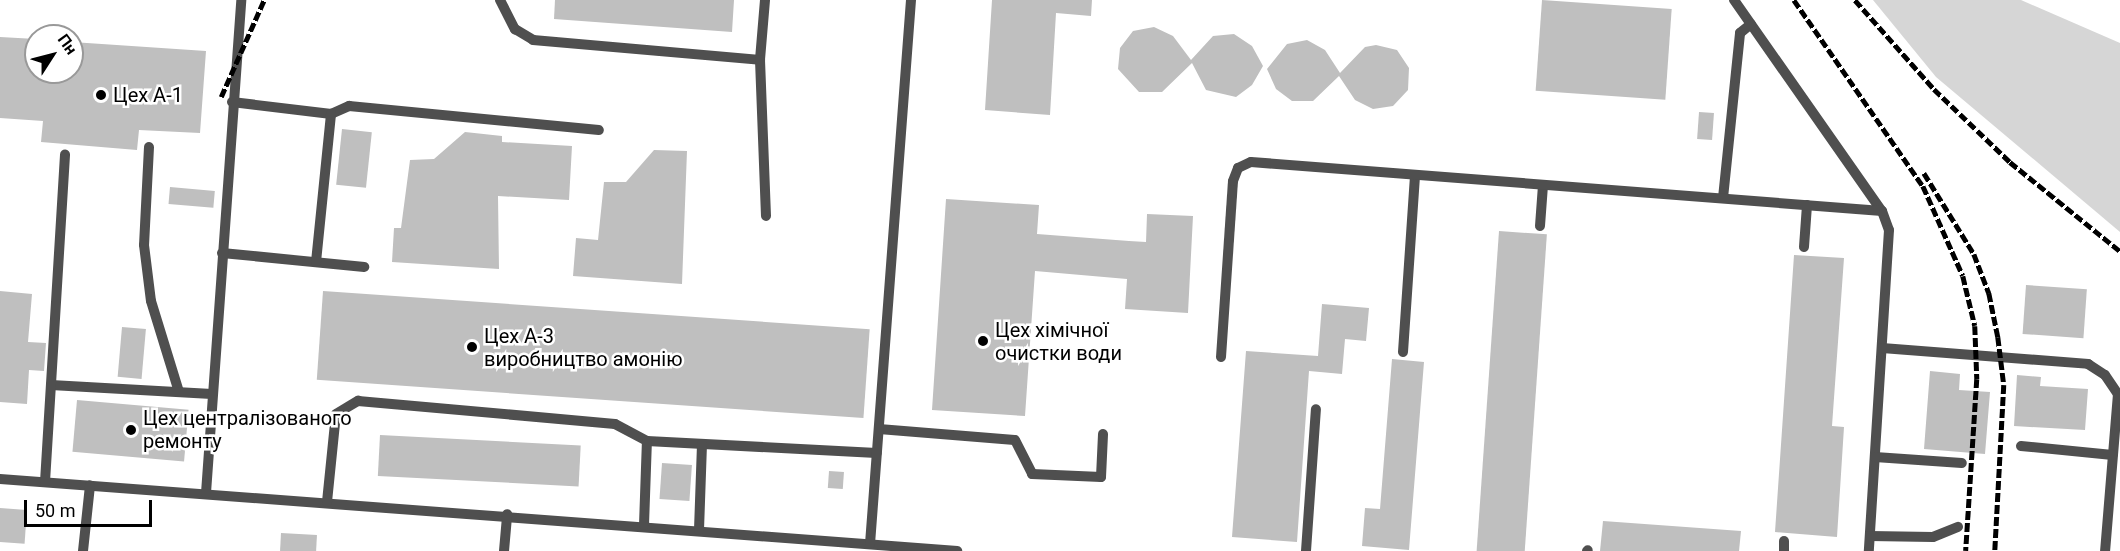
<!DOCTYPE html>
<meta charset="utf-8">
<style>
body{margin:0}
#map{position:relative;width:2120px;height:551px;overflow:hidden;background:#fff;font-family:Roboto,sans-serif}
div>[style]{position:absolute}
.green>*{inset:0;background:#d6d6d6}
.building>*{inset:0;background:#bfbfbf;transform-origin:0 0}
.service>*{height:10px;margin:-5px;padding:0 5px;transform-origin:5px;border-radius:5px;background:#4f4f4f}
.rail>*{height:4.5px;margin-top:-2.25px;transform-origin:0;background:repeating-linear-gradient(90deg,#000 0 9px,transparent 0 12px)}
.dots>*{width:16px;height:16px;translate:-50% -50%;box-sizing:border-box;border:3px solid #fff;border-radius:50%}
span{translate:-50% -50%;white-space:nowrap;text-align:center;line-height:1.15;-webkit-text-stroke:5px #fff;paint-order:stroke}
.poi-label{font-size:20px;color:#000}
.left{translate:0 -50%;text-align:left}
.north{position:absolute;left:24px;top:24px;width:60px;height:60px;box-sizing:border-box;background:#fff;border:2px solid #999;border-radius:50%;rotate:54deg;font-size:16px;font-weight:700;line-height:24px;text-align:center;color:#000}
.north::after{content:'';display:block;margin:auto;width:21px;height:27px;background:#000;clip-path:polygon(50% 0,100% 100%,50% 72%,0 100%)}
.scale{position:absolute;left:24px;top:500px;width:128px;height:27px;box-sizing:border-box;border:3px solid #000;border-top:0;padding-left:8px;font-size:18px;line-height:21px;white-space:nowrap;color:#000;-webkit-text-stroke:4px #fff;paint-order:stroke}
</style>
<div id="map">
<div class="green">
<div style="clip-path:polygon(1873px 0,2021px 0,2120px 43px,2120px 232px,1936px 77px)"></div>
</div>
<div class="building">
<div style="clip-path:polygon(555px 0,734px 0,732px 32px,554px 19px)"></div>
<div style="clip-path:polygon(992px 0,1092px 0,1091px 16px,1056px 13px,1050px 115px,985px 110px)"></div>
<div style="left:1542px;top:0;width:130px;height:91px;rotate:4deg"></div>
<div style="clip-path:polygon(1154px 27px,1173px 36px,1191px 60px,1213px 36px,1234px 34px,1252px 46px,1263px 66px,1252px 85px,1236px 97px,1206px 90px,1192px 63px,1162px 92px,1139px 92px,1118px 69px,1120px 48px,1133px 31px)"></div>
<div style="clip-path:polygon(0 37px,36px 39px,36px 72px,72px 72px,72px 42px,206px 51px,200px 133px,139px 130px,137px 150px,41px 142px,43px 121px,0 118px)"></div>
<div style="clip-path:polygon(1307px 40px,1325px 50px,1340px 73px,1365px 47px,1376px 45px,1397px 50px,1409px 68px,1408px 90px,1393px 106px,1373px 109px,1355px 100px,1339px 76px,1313px 101px,1292px 101px,1276px 89px,1267px 69px,1287px 44px)"></div>
<div style="left:1699px;top:112px;width:15px;height:27px;rotate:4deg"></div>
<div style="left:342px;top:129px;width:30px;height:56px;rotate:6deg"></div>
<div style="clip-path:polygon(465px 132px,502px 136px,502px 142px,572px 146px,569px 200px,498px 196px,499px 269px,392px 262px,394px 228px,401px 228px,410px 160px,434px 159px)"></div>
<div style="clip-path:polygon(654px 150px,687px 151px,682px 284px,573px 276px,576px 238px,598px 240px,604px 182px,626px 182px)"></div>
<div style="left:170px;top:187px;width:45px;height:17px;rotate:5deg"></div>
<div style="clip-path:polygon(946px 199px,1039px 205px,1037px 234px,1129px 241px,1146px 242px,1147px 214px,1193px 216px,1188px 313px,1125px 309px,1127px 279px,1035px 271px,1025px 416px,932px 410px)"></div>
<div style="left:1499px;top:231px;width:48px;height:321px;rotate:4deg"></div>
<div style="clip-path:polygon(1794px 255px,1844px 258px,1832px 426px,1844px 427px,1837px 537px,1775px 532px)"></div>
<div style="left:2026px;top:285px;width:61px;height:49px;rotate:4deg"></div>
<div style="clip-path:polygon(0 291px,32px 294px,28px 342px,46px 343px,44px 371px,29px 370px,27px 404px,0 402px)"></div>
<div style="left:323px;top:291px;width:548px;height:89px;rotate:4deg"></div>
<div style="clip-path:polygon(1322px 304px,1369px 308px,1366px 341px,1345px 339px,1342px 374px,1309px 371px,1297px 542px,1232px 537px,1246px 351px,1318px 356px)"></div>
<div style="left:122px;top:327px;width:24px;height:50px;rotate:5deg"></div>
<div style="clip-path:polygon(1392px 359px,1424px 362px,1409px 550px,1362px 546px,1365px 508px,1380px 509px)"></div>
<div style="clip-path:polygon(1930px 371px,1960px 374px,1959px 390px,1990px 392px,1985px 454px,1924px 449px)"></div>
<div style="clip-path:polygon(2017px 375px,2041px 377px,2040px 386px,2088px 389px,2085px 430px,2014px 426px)"></div>
<div style="left:77px;top:400px;width:112px;height:52px;rotate:5deg"></div>
<div style="left:380px;top:435px;width:201px;height:41px;rotate:3deg"></div>
<div style="left:662px;top:463px;width:30px;height:36px;rotate:4deg"></div>
<div style="left:829px;top:471px;width:15px;height:17px;rotate:4deg"></div>
<div style="left:0;top:508px;width:27px;height:34px;rotate:4deg"></div>
<div style="clip-path:polygon(1603px 521px,1741px 531px,1739px 551px,1600px 551px)"></div>
<div style="left:281px;top:533px;width:36px;height:18px;rotate:3deg"></div>
</div>
<div class="service">
<div style="left:500px;top:0;width:33px;rotate:63deg"></div>
<div style="left:515px;top:29px;width:21px;rotate:31deg"></div>
<div style="left:533px;top:40px;width:228px;rotate:5deg"></div>
<div style="left:765px;top:0;width:60px;rotate:94.8deg"></div>
<div style="left:760px;top:60px;width:156px;rotate:87.8deg"></div>
<div style="left:1734px;top:0;width:258px;rotate:55deg"></div>
<div style="left:1882px;top:211px;width:20px;rotate:70deg"></div>
<div style="left:1889px;top:230px;width:322px;rotate:93.6deg"></div>
<div style="left:232px;top:102px;width:100px;rotate:6.9deg"></div>
<div style="left:331px;top:114px;width:20px;rotate:-24deg"></div>
<div style="left:349px;top:106px;width:251px;rotate:5.5deg"></div>
<div style="left:149px;top:147px;width:98px;rotate:92.9deg"></div>
<div style="left:144px;top:245px;width:56px;rotate:82.9deg"></div>
<div style="left:151px;top:301px;width:95px;rotate:72.9deg"></div>
<div style="left:1723px;top:198px;width:166px;rotate:-84.1deg"></div>
<div style="left:1740px;top:33px;width:14px;rotate:-39deg"></div>
<div style="left:1540px;top:226px;width:41px;rotate:-85.8deg"></div>
<div style="left:1804px;top:247px;width:42px;rotate:-85.9deg"></div>
<div style="left:222px;top:253px;width:143px;rotate:5.6deg"></div>
<div style="left:316px;top:262px;width:149px;rotate:-84.2deg"></div>
<div style="left:1882px;top:348px;width:207px;rotate:4.4deg"></div>
<div style="left:2088px;top:364px;width:20px;rotate:33deg"></div>
<div style="left:2105px;top:375px;width:23px;rotate:56deg"></div>
<div style="left:2118px;top:394px;width:158px;rotate:94.7deg"></div>
<div style="left:1403px;top:352px;width:177px;rotate:-86.1deg"></div>
<div style="left:1221px;top:357px;width:176px;rotate:-86.1deg"></div>
<div style="left:1233px;top:181px;width:14px;rotate:-69deg"></div>
<div style="left:1238px;top:168px;width:14px;rotate:-25deg"></div>
<div style="left:1251px;top:162px;width:633px;rotate:4.44deg"></div>
<div style="left:51px;top:385px;width:161px;rotate:3.2deg"></div>
<div style="left:879px;top:429px;width:136px;rotate:4.6deg"></div>
<div style="left:1015px;top:440px;width:38px;rotate:63deg"></div>
<div style="left:1032px;top:474px;width:69px;rotate:2.5deg"></div>
<div style="left:1101px;top:477px;width:43px;rotate:-87.3deg"></div>
<div style="left:2021px;top:446px;width:92px;rotate:5.6deg"></div>
<div style="left:1875px;top:457px;width:87px;rotate:3.9deg"></div>
<div style="left:0;top:479px;width:960px;rotate:4.3deg"></div>
<div style="left:45px;top:482px;width:328px;rotate:-86.5deg"></div>
<div style="left:206px;top:493px;width:494px;rotate:-85.9deg"></div>
<div style="left:327px;top:502px;width:88px;rotate:-84.2deg"></div>
<div style="left:336px;top:414px;width:26px;rotate:-31deg"></div>
<div style="left:358px;top:401px;width:258px;rotate:5.1deg"></div>
<div style="left:615px;top:424px;width:36px;rotate:28deg"></div>
<div style="left:647px;top:441px;width:230px;rotate:3deg"></div>
<div style="left:644px;top:525px;width:84px;rotate:-88deg"></div>
<div style="left:699px;top:530px;width:86px;rotate:-88deg"></div>
<div style="left:1870px;top:536px;width:63px;rotate:0.9deg"></div>
<div style="left:1933px;top:537px;width:27px;rotate:-22deg"></div>
<div style="left:870px;top:544px;width:546px;rotate:-85.69deg"></div>
<div style="left:83px;top:551px;width:66px;rotate:-83.9deg"></div>
<div style="left:504px;top:551px;width:37px;rotate:-85deg"></div>
<div style="left:1306px;top:551px;width:142px;rotate:-86deg"></div>
<div style="left:1587px;top:551px;width:1px;rotate:-45deg"></div>
<div style="left:1784px;top:551px;width:10px;rotate:-90deg"></div>
</div>
<div class="rail">
<div style="left:1794px;top:0;width:226px;rotate:55.3deg"></div>
<div style="left:1923px;top:186px;width:98px;rotate:66deg"></div>
<div style="left:1963px;top:276px;width:51px;rotate:76.5deg"></div>
<div style="left:1975px;top:326px;width:53px;rotate:87.8deg"></div>
<div style="left:1977px;top:379px;width:172px;rotate:93.7deg"></div>
<div style="left:1855px;top:0;width:119px;rotate:48.4deg"></div>
<div style="left:1934px;top:89px;width:105px;rotate:43.8deg"></div>
<div style="left:2010px;top:162px;width:141px;rotate:39deg"></div>
<div style="left:221px;top:97px;width:106px;rotate:-66.1deg"></div>
<div style="left:1924px;top:173px;width:95px;rotate:58.3deg"></div>
<div style="left:1974px;top:254px;width:42px;rotate:69deg"></div>
<div style="left:1989px;top:293px;width:45px;rotate:78.4deg"></div>
<div style="left:1998px;top:337px;width:48px;rotate:82.9deg"></div>
<div style="left:2004px;top:385px;width:166px;rotate:93.1deg"></div>
</div>
<div class="dots">
<div style="left:101px;top:95px;background:#000"></div>
<div style="left:983px;top:341px;background:#000"></div>
<div style="left:472px;top:347px;background:#000"></div>
<div style="left:131px;top:430px;background:#000"></div>
</div>
<div class="poi-label">
<span class="left" style="left:113px;top:95px">Цех А-1</span>
<span class="left" style="left:995px;top:342px">Цех хімічної<br>очистки води</span>
<span class="left" style="left:484px;top:348px">Цех А-3<br>виробництво амонію</span>
<span class="left" style="left:143px;top:430px">Цех централізованого<br>ремонту</span>
</div>
<div class="north">Пн</div>
<div class="scale">50 m</div>
</div>
